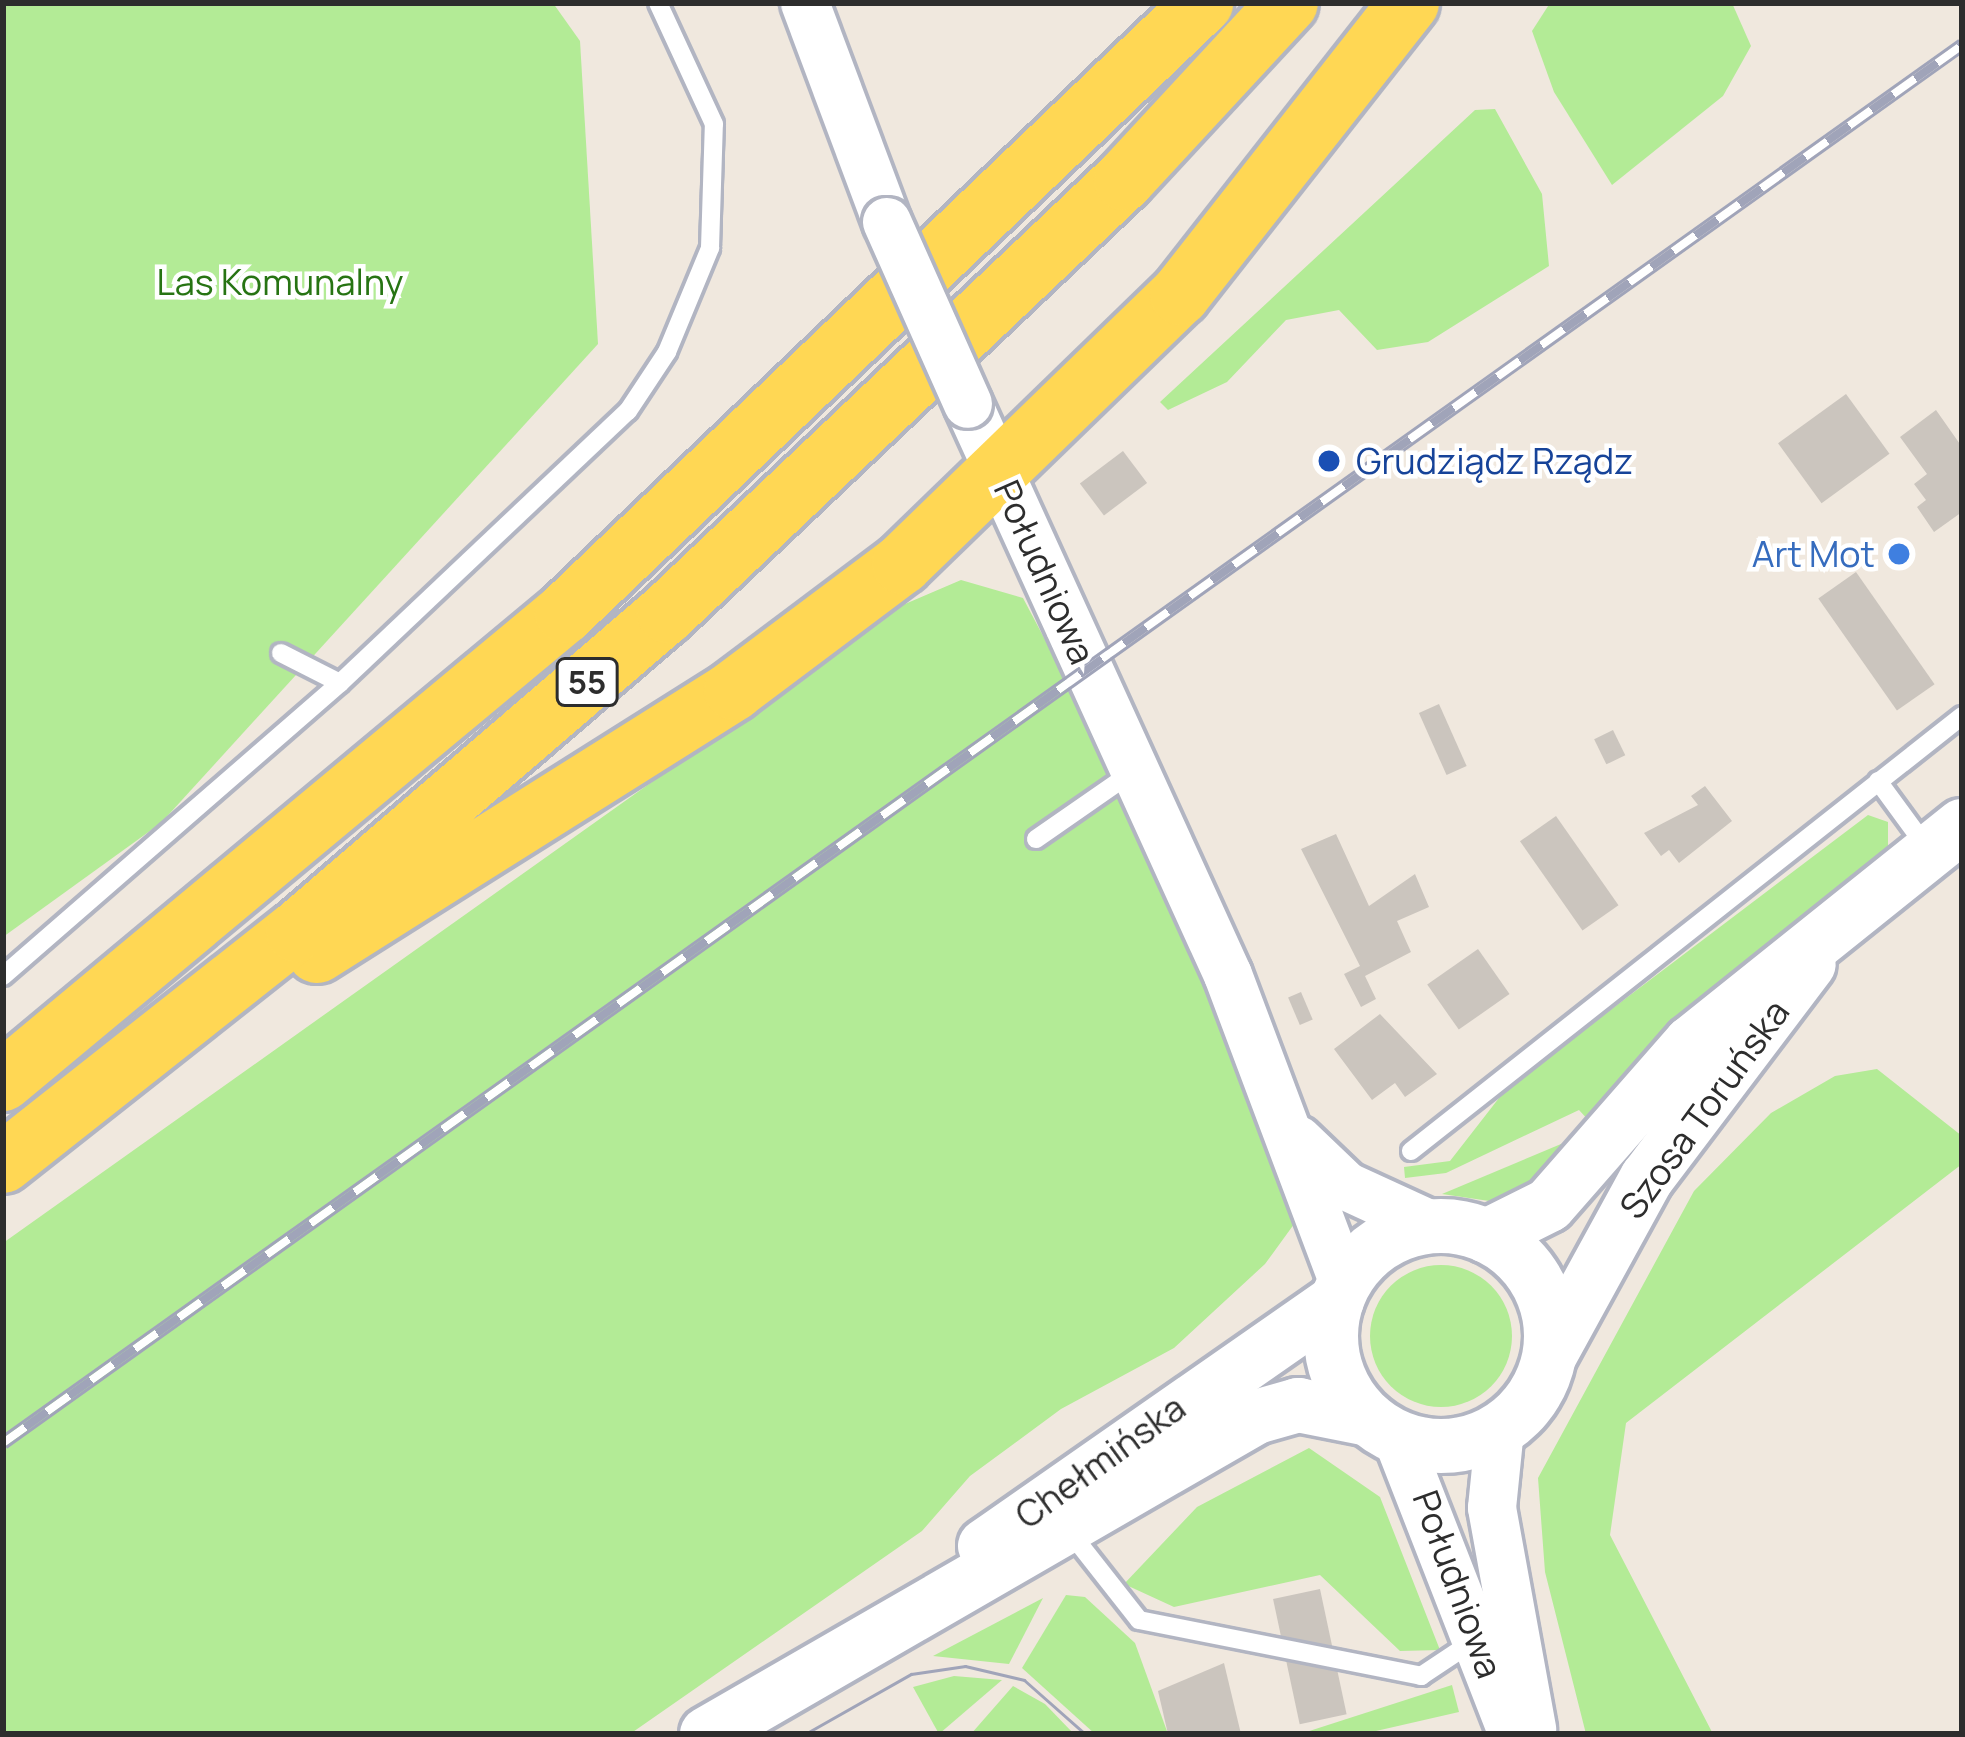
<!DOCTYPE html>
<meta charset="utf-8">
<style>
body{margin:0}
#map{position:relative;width:1965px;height:1737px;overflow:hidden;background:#f0e8de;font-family:Manrope,sans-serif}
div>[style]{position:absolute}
.green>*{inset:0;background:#b3eb96}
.round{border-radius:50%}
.building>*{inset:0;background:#cbc5be;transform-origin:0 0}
.roads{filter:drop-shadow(3px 0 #b2b5c2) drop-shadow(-3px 0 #b2b5c2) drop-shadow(0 3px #b2b5c2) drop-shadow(0 -3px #b2b5c2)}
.service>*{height:18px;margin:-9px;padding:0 9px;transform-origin:9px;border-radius:9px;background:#fff}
.tertiary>*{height:48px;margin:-24px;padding:0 24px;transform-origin:24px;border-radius:24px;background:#fff}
.secondary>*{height:54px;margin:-27px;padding:0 27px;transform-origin:27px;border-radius:27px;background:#fff}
.secondary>.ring{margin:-27px;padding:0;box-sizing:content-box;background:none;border:54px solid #fff;border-radius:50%}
.primary>*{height:60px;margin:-30px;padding:0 30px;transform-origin:30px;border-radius:30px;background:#ffd754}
.tram>*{height:3px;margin:-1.5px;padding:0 1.5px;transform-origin:1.5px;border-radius:1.5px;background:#a0a4b9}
.rail>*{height:14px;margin-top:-7px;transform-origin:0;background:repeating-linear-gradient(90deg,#fff 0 27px,#a0a4b9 0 54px);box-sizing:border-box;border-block:3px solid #a0a4b9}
.bridges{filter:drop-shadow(3px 0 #b2b5c2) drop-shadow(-3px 0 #b2b5c2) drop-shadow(0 3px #b2b5c2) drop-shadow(0 -3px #b2b5c2)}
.tertiary-bridge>*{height:48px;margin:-24px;padding:0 24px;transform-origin:24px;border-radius:24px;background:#fff}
.dots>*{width:33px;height:33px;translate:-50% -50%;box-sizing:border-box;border:6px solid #fff;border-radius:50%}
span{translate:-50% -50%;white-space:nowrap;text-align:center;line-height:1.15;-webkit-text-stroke:9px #fff;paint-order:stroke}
.shield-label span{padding:3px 9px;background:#fff;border:3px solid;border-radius:9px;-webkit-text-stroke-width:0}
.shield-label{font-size:33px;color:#2d2d2d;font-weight:700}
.park-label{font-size:36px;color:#277413}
.transit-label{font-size:36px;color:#164399}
.left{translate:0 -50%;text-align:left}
.shop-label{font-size:36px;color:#366cbe}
.right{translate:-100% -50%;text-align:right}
.street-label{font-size:36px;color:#2d2d2d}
.frame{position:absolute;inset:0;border:6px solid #2d2d2d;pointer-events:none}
</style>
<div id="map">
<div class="green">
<div style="clip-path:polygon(3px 3px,553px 3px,580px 41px,598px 344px,161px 823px,3px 937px)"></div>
<div style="clip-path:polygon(1550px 3px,1732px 3px,1751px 46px,1723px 96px,1612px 185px,1554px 92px,1532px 31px)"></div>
<div style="clip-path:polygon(1495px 109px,1542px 194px,1549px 266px,1428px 342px,1377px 350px,1339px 310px,1286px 320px,1227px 382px,1168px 410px,1160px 402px,1475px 110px)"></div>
<div style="clip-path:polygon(961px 580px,1023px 598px,1108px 759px,1305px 1209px,1265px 1264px,1174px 1348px,1061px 1409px,970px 1476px,922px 1531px,630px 1734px,3px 1734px,3px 1243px,898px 607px)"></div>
<div style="clip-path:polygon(1868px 815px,1888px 822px,1888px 849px,1668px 1026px,1591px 1123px,1579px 1110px,1446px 1173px,1405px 1178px,1404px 1167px,1450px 1161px,1506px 1089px)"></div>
<div style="clip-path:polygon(1877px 1069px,1962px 1136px,1962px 1164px,1626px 1423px,1610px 1535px,1713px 1734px,1586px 1734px,1545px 1572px,1538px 1478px,1694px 1191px,1771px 1113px,1835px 1076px)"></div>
<div style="clip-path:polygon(1561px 1144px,1573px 1144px,1558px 1172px,1496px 1202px,1442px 1194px)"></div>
<div class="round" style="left:1370px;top:1265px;width:142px;height:142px"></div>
<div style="clip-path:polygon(1309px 1448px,1380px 1497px,1440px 1650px,1400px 1651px,1320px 1575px,1174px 1607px,1124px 1584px,1197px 1507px)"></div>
<div style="clip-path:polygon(1066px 1595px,1085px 1597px,1135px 1643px,1168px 1734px,1095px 1734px,1022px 1668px)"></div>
<div style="clip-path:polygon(1043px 1598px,1009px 1664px,933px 1656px)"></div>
<div style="clip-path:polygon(954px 1676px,1002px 1680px,939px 1734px,913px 1687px)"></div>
<div style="clip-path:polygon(1452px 1685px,1459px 1712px,1363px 1734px,1300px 1734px)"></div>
<div style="clip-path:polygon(1013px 1686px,1045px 1704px,1074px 1734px,971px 1734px)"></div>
</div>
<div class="building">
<div style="left:1846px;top:394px;width:74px;height:84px;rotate:54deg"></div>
<div style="clip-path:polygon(1936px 410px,1962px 447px,1962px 512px,1934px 532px,1917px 507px,1926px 500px,1914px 484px,1927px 474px,1900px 437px)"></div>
<div style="left:1123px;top:451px;width:40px;height:54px;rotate:53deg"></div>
<div style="left:1856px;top:572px;width:137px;height:46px;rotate:55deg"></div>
<div style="left:1439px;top:704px;width:68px;height:22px;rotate:66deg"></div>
<div style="left:1613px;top:730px;width:28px;height:21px;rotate:64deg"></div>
<div style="clip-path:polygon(1705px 786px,1732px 821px,1679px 863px,1669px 850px,1661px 856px,1644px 833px,1698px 805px,1691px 796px)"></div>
<div style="left:1556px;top:816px;width:109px;height:44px;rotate:55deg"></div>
<div style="clip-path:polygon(1336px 834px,1369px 906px,1415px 874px,1429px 907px,1397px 921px,1411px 952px,1365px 976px,1376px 999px,1361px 1007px,1344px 974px,1360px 966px,1301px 849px)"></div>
<div style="left:1478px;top:949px;width:55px;height:62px;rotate:55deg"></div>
<div style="left:1301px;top:992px;width:30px;height:14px;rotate:67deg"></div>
<div style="clip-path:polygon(1380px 1014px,1437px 1074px,1405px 1097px,1395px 1083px,1372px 1100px,1334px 1049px)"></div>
<div style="left:1320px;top:1589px;width:128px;height:48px;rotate:78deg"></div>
<div style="clip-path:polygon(1224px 1663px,1241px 1734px,1168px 1734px,1158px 1691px)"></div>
</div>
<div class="roads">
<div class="service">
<div style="left:281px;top:653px;width:66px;rotate:27deg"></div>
<div style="left:340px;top:683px;width:396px;rotate:-43.4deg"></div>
<div style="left:628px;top:411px;width:71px;rotate:-56.5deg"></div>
<div style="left:667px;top:352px;width:113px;rotate:-67.5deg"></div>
<div style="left:710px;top:248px;width:124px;rotate:-88.2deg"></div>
<div style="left:714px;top:124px;width:133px;rotate:-114.8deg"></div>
<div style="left:1878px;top:781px;width:83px;rotate:53.8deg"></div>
<div style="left:1036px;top:839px;width:116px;rotate:-34.8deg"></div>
<div style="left:3px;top:976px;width:447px;rotate:-41deg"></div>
<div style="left:1411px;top:1151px;width:702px;rotate:-38.29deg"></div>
<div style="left:1069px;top:1531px;width:113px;rotate:51.8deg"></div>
<div style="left:1139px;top:1620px;width:288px;rotate:11.2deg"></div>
<div style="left:1421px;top:1676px;width:61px;rotate:-33.7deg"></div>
</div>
<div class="tertiary">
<div style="left:805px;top:3px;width:234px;rotate:69.5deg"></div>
<div style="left:968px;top:404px;width:627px;rotate:65.52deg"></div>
<div style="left:1228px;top:975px;width:329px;rotate:69.4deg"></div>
<div style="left:1298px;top:1140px;width:66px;rotate:43.8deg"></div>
<div style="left:1346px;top:1186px;width:96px;rotate:24.7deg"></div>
<div style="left:1500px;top:1429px;width:79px;rotate:95.8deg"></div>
<div style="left:1492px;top:1508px;width:225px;rotate:79.7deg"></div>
<div style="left:1397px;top:1437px;width:319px;rotate:68.7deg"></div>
</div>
<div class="secondary">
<div class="ring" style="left:1331px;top:1226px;width:166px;height:166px"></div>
<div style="left:1487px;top:1236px;width:69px;rotate:-26.6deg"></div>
<div style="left:1549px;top:1205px;width:215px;rotate:-48.8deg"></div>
<div style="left:1691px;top:1043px;width:347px;rotate:-38.7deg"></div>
<div style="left:1551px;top:1353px;width:200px;rotate:-61.3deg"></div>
<div style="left:1647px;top:1178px;width:268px;rotate:-52.9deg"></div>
<div style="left:985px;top:1546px;width:429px;rotate:-34.9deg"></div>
<div style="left:707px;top:1734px;width:634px;rotate:-30deg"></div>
<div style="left:1256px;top:1417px;width:44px;rotate:-15.9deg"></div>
<div style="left:1298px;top:1405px;width:72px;rotate:11.2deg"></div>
</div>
<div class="primary">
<div style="left:317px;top:953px;width:493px;rotate:-32.2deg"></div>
<div style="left:734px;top:690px;width:210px;rotate:-36.9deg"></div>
<div style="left:902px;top:564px;width:387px;rotate:-44.1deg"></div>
<div style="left:1180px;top:295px;width:371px;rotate:-51.9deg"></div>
<div style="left:3px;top:1081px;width:731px;rotate:-39.79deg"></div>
<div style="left:565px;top:613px;width:883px;rotate:-43.71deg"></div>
<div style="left:3px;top:1163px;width:373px;rotate:-38.3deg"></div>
<div style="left:296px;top:932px;width:489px;rotate:-40.7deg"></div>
<div style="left:667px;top:613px;width:630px;rotate:-43.46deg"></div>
<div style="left:1124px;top:180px;width:241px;rotate:-47.2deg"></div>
</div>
</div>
<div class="tram">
<div style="left:805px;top:1734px;width:122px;rotate:-29.5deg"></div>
<div style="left:911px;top:1674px;width:55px;rotate:-8.4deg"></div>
<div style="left:965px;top:1666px;width:61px;rotate:13.3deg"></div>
<div style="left:1024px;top:1680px;width:81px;rotate:41.5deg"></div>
</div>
<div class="rail">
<div style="left:3px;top:1443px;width:2407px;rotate:-35.51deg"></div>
</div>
<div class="bridges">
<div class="tertiary-bridge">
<div style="left:887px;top:222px;width:199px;rotate:66deg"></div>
</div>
</div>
<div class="dots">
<div style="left:1329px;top:461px;background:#1a4fb4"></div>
<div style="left:1899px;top:554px;background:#3f7fe0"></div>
</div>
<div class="shield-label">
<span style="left:587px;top:682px">55</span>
</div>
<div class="park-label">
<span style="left:280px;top:282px">Las Komunalny</span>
</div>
<div class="transit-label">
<span class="left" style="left:1356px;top:461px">Grudziądz Rządz</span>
</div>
<div class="shop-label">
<span class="right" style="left:1875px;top:554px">Art Mot</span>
</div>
<div class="street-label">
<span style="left:1045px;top:572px;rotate:66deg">Południowa</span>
<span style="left:1704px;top:1109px;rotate:-54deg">Szosa Toruńska</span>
<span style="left:1100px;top:1461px;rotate:-36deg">Chełmińska</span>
<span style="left:1458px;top:1584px;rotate:70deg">Południowa</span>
</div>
<div class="frame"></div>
</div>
